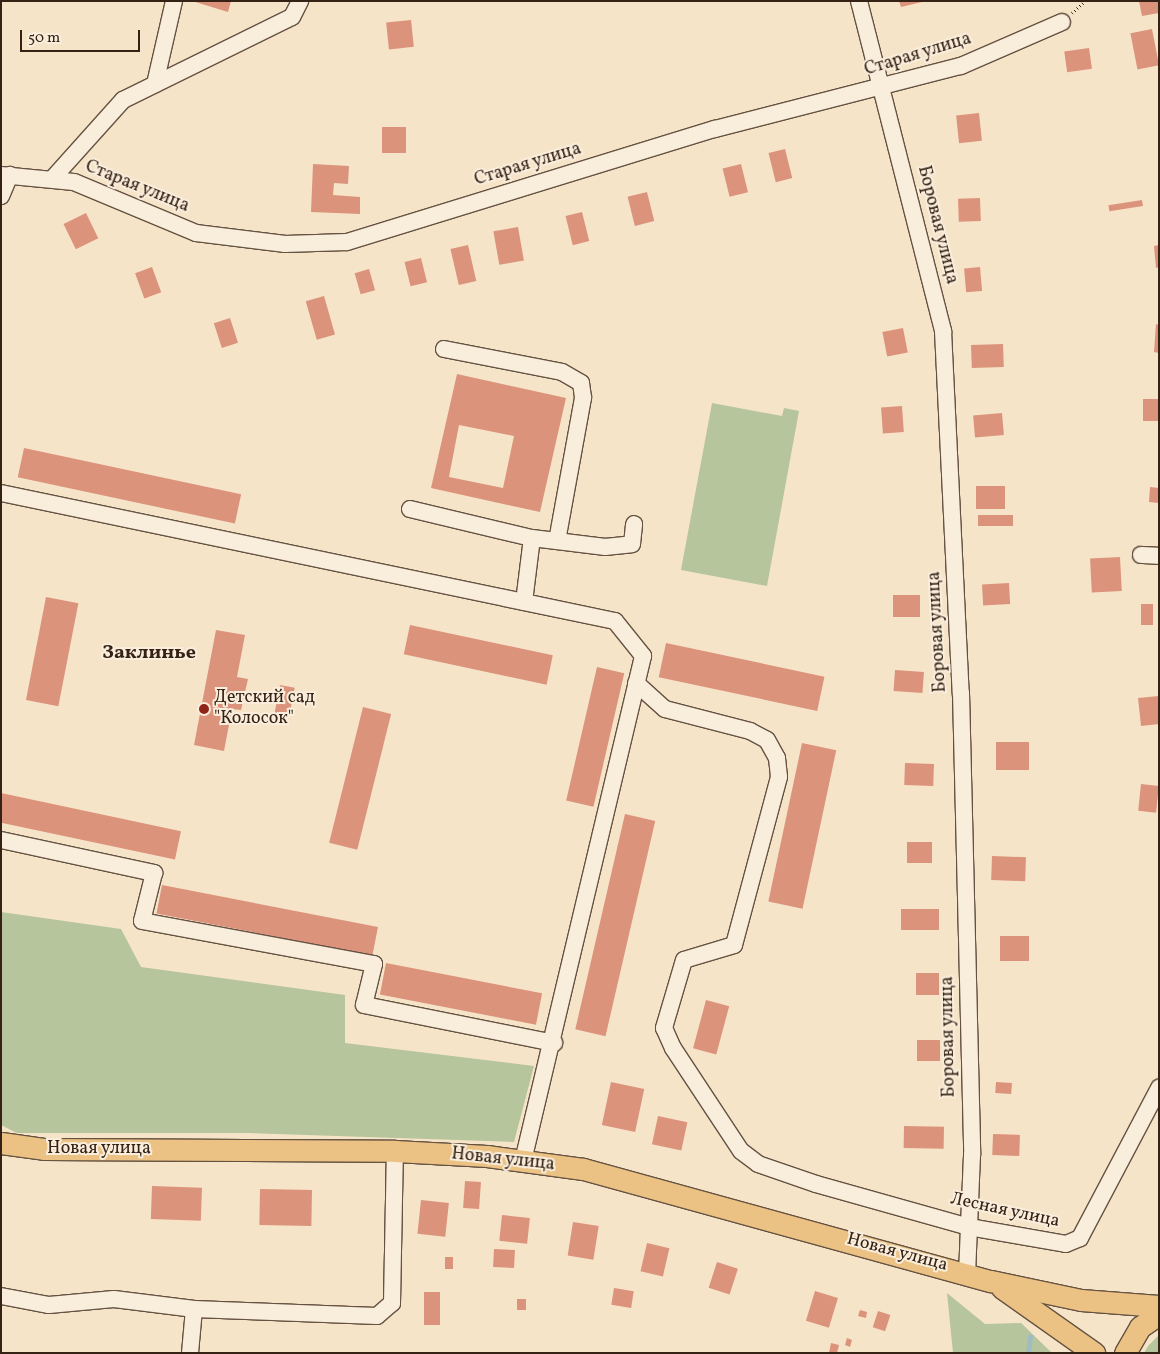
<!DOCTYPE html>
<meta charset="utf-8">
<style>
body{margin:0}
#map{position:relative;width:1160px;height:1354px;overflow:hidden;background:#f6e4c9;font-family:Vollkorn,serif}
div>[style]{position:absolute}
.green>*{inset:0;background:#b6c59b}
.stream>*{height:5px;margin:-2.5px;padding:0 2.5px;transform-origin:2.5px;border-radius:2.5px;background:#a0bcbf}
.building>*{inset:0;background:#dc937c;transform-origin:0 0}
.path>*{height:3px;margin-top:-1.5px;transform-origin:0;background:repeating-linear-gradient(90deg,#352214 0 1px,transparent 0 3.5px)}
.roads{filter:drop-shadow(1px 0 #655241) drop-shadow(-1px 0 #655241) drop-shadow(0 1px #655241) drop-shadow(0 -1px #655241)}
.minor>*{height:16px;margin:-8px;padding:0 8px;transform-origin:8px;border-radius:8px;background:#f9eddc}
.major>*{height:21px;margin:-10.5px;padding:0 10.5px;transform-origin:10.5px;border-radius:10.5px;background:#ebc284}
.dots>*{width:14px;height:14px;translate:-50% -50%;box-sizing:border-box;border:2px solid #f9eddc;border-radius:50%}
span{translate:-50% -50%;white-space:nowrap;text-align:center;line-height:1.15;-webkit-text-stroke:4px #f9eddc;paint-order:stroke}
.street-label{font-size:18px;color:#352214}
.poi-label{font-size:18px;color:#352214}
.left{translate:0 -50%;text-align:left}
.quarter-label{font-size:20px;color:#352214;font-weight:700}
.frame{position:absolute;inset:0;border:2px solid #352214;pointer-events:none}
.scale{position:absolute;left:20px;top:30px;width:120px;height:22px;box-sizing:border-box;border:2px solid #352214;border-top:0;padding-left:6px;font-size:15px;line-height:18px;white-space:nowrap;color:#352214;-webkit-text-stroke:4px #f9eddc;paint-order:stroke}
</style>
<div id="map">
<div class="green">
<div style="clip-path:polygon(712px 403px,782px 416px,784px 408px,799px 411px,767px 586px,681px 570px)"></div>
<div style="clip-path:polygon(1px 912px,121px 929px,141px 967px,345px 995px,345px 1043px,534px 1066px,514px 1142px,248px 1133px,17px 1133px,1px 1125px)"></div>
<div style="clip-path:polygon(947px 1293px,985px 1324px,1021px 1323px,1052px 1353px,953px 1353px)"></div>
<div style="clip-path:polygon(1159px 1335px,1159px 1353px,1144px 1353px,1148px 1346px)"></div>
</div>
<div class="stream">
<div style="left:1028px;top:1353px;width:17px;rotate:-83deg"></div>
</div>
<div class="building">
<div style="clip-path:polygon(192px 1px,231px 1px,228px 12px)"></div>
<div style="clip-path:polygon(899px 1px,922px 1px,922px 2px,901px 7px)"></div>
<div style="clip-path:polygon(1139px 1px,1159px 1px,1159px 13px,1142px 16px)"></div>
<div style="left:411px;top:20px;width:27px;height:25px;rotate:84deg"></div>
<div style="left:1152px;top:29px;width:37px;height:22px;rotate:79deg"></div>
<div style="left:1089px;top:48px;width:21px;height:25px;rotate:82deg"></div>
<div style="left:979px;top:113px;width:28px;height:23px;rotate:84deg"></div>
<div style="left:382px;top:127px;width:24px;height:26px"></div>
<div style="left:785px;top:149px;width:30px;height:17px;rotate:76deg"></div>
<div style="clip-path:polygon(313px 164px,349px 166px,348px 184px,334px 183px,333px 195px,360px 197px,360px 214px,311px 212px)"></div>
<div style="left:741px;top:164px;width:29px;height:19px;rotate:76deg"></div>
<div style="left:647px;top:192px;width:30px;height:20px;rotate:76deg"></div>
<div style="left:980px;top:198px;width:23px;height:22px;rotate:88deg"></div>
<div style="left:1142px;top:200px;width:6px;height:34px;rotate:81deg"></div>
<div style="left:582px;top:212px;width:30px;height:17px;rotate:76deg"></div>
<div style="left:86px;top:213px;width:28px;height:25px;rotate:64deg"></div>
<div style="left:518px;top:227px;width:34px;height:25px;rotate:80deg"></div>
<div style="left:468px;top:245px;width:37px;height:18px;rotate:77deg"></div>
<div style="clip-path:polygon(1159px 245px,1159px 267px,1156px 268px,1154px 246px)"></div>
<div style="left:421px;top:258px;width:25px;height:17px;rotate:76deg"></div>
<div style="left:152px;top:267px;width:27px;height:18px;rotate:70deg"></div>
<div style="left:980px;top:267px;width:24px;height:16px;rotate:85deg"></div>
<div style="left:369px;top:269px;width:22px;height:15px;rotate:74deg"></div>
<div style="left:324px;top:296px;width:40px;height:19px;rotate:74deg"></div>
<div style="left:230px;top:318px;width:26px;height:17px;rotate:72deg"></div>
<div style="clip-path:polygon(1156px 324px,1159px 325px,1159px 353px,1154px 352px)"></div>
<div style="left:903px;top:328px;width:25px;height:21px;rotate:79deg"></div>
<div style="left:1003px;top:344px;width:23px;height:32px;rotate:88deg"></div>
<div style="clip-path:polygon(evenodd,457px 374px,566px 398px,540px 512px,431px 488px,457px 374px,459px 425px,514px 436px,503px 488px,449px 477px,459px 425px)"></div>
<div style="left:1143px;top:399px;width:16px;height:22px"></div>
<div style="left:902px;top:406px;width:26px;height:21px;rotate:86deg"></div>
<div style="left:1002px;top:413px;width:22px;height:29px;rotate:85deg"></div>
<div style="left:24px;top:448px;width:222px;height:30px;rotate:12deg"></div>
<div style="left:1005px;top:486px;width:23px;height:29px;rotate:90deg"></div>
<div style="clip-path:polygon(1150px 487px,1159px 488px,1159px 503px,1149px 502px)"></div>
<div style="left:1013px;top:515px;width:11px;height:35px;rotate:90deg"></div>
<div style="left:1120px;top:557px;width:34px;height:30px;rotate:87deg"></div>
<div style="left:1009px;top:583px;width:21px;height:27px;rotate:87deg"></div>
<div style="left:893px;top:595px;width:27px;height:22px"></div>
<div style="left:46px;top:597px;width:33px;height:105px;rotate:11deg"></div>
<div style="left:1141px;top:604px;width:12px;height:21px"></div>
<div style="left:410px;top:625px;width:146px;height:30px;rotate:12deg"></div>
<div style="clip-path:polygon(216px 630px,245px 635px,237px 677px,248px 679px,241px 710px,232px 709px,224px 751px,194px 745px)"></div>
<div style="left:666px;top:643px;width:162px;height:35px;rotate:12deg"></div>
<div style="left:597px;top:667px;width:28px;height:137px;rotate:13deg"></div>
<div style="left:895px;top:670px;width:29px;height:21px;rotate:4deg"></div>
<div style="left:280px;top:685px;width:15px;height:31px;rotate:11deg"></div>
<div style="clip-path:polygon(1159px 696px,1159px 724px,1141px 726px,1138px 698px)"></div>
<div style="left:363px;top:707px;width:29px;height:140px;rotate:14deg"></div>
<div style="left:996px;top:742px;width:33px;height:28px"></div>
<div style="left:802px;top:743px;width:35px;height:162px;rotate:12deg"></div>
<div style="left:905px;top:763px;width:29px;height:22px;rotate:2deg"></div>
<div style="left:1141px;top:784px;width:18px;height:27px;rotate:6deg"></div>
<div style="left:1px;top:793px;width:184px;height:29px;rotate:12deg"></div>
<div style="left:625px;top:814px;width:31px;height:221px;rotate:13deg"></div>
<div style="left:907px;top:842px;width:25px;height:21px"></div>
<div style="left:992px;top:856px;width:34px;height:24px;rotate:2deg"></div>
<div style="left:162px;top:885px;width:220px;height:29px;rotate:11deg"></div>
<div style="left:901px;top:909px;width:38px;height:21px"></div>
<div style="left:1000px;top:936px;width:29px;height:25px"></div>
<div style="left:386px;top:963px;width:159px;height:32px;rotate:11deg"></div>
<div style="left:939px;top:973px;width:22px;height:23px;rotate:90deg"></div>
<div style="left:706px;top:1000px;width:24px;height:50px;rotate:15deg"></div>
<div style="left:917px;top:1040px;width:23px;height:21px"></div>
<div style="left:611px;top:1082px;width:34px;height:44px;rotate:12deg"></div>
<div style="left:996px;top:1082px;width:16px;height:11px;rotate:4deg"></div>
<div style="left:658px;top:1116px;width:30px;height:29px;rotate:12deg"></div>
<div style="left:904px;top:1126px;width:40px;height:22px;rotate:1deg"></div>
<div style="left:993px;top:1134px;width:27px;height:21px;rotate:2deg"></div>
<div style="left:465px;top:1181px;width:16px;height:27px;rotate:4deg"></div>
<div style="left:152px;top:1186px;width:50px;height:33px;rotate:2deg"></div>
<div style="left:260px;top:1189px;width:52px;height:36px;rotate:1deg"></div>
<div style="left:421px;top:1200px;width:28px;height:34px;rotate:6deg"></div>
<div style="left:502px;top:1215px;width:28px;height:26px;rotate:6deg"></div>
<div style="left:573px;top:1222px;width:26px;height:34px;rotate:9deg"></div>
<div style="left:647px;top:1243px;width:23px;height:29px;rotate:13deg"></div>
<div style="left:494px;top:1249px;width:21px;height:18px;rotate:3deg"></div>
<div style="left:445px;top:1257px;width:8px;height:12px"></div>
<div style="left:717px;top:1262px;width:22px;height:27px;rotate:18deg"></div>
<div style="left:614px;top:1288px;width:20px;height:17px;rotate:9deg"></div>
<div style="left:815px;top:1291px;width:24px;height:31px;rotate:17deg"></div>
<div style="left:424px;top:1292px;width:16px;height:33px"></div>
<div style="left:517px;top:1299px;width:9px;height:11px"></div>
<div style="clip-path:polygon(860px 1310px,867px 1312px,866px 1318px,858px 1316px)"></div>
<div style="left:878px;top:1311px;width:13px;height:17px;rotate:18deg"></div>
<div style="clip-path:polygon(847px 1338px,852px 1340px,850px 1347px,845px 1345px)"></div>
<div style="clip-path:polygon(831px 1343px,839px 1345px,837px 1353px,829px 1353px)"></div>
</div>
<div class="path">
<div style="left:1072px;top:13px;width:18px;rotate:-43deg"></div>
</div>
<div class="roads">
<div class="minor">
<div style="left:859px;top:1px;width:341px;rotate:75.7deg"></div>
<div style="left:943px;top:331px;width:362px;rotate:87.2deg"></div>
<div style="left:961px;top:693px;width:462px;rotate:88.6deg"></div>
<div style="left:972px;top:1155px;width:117px;rotate:92.4deg"></div>
<div style="left:155px;top:84px;width:85px;rotate:-77.1deg"></div>
<div style="left:1px;top:175px;width:73px;rotate:5.5deg"></div>
<div style="left:74px;top:182px;width:132px;rotate:22.7deg"></div>
<div style="left:196px;top:233px;width:90px;rotate:7deg"></div>
<div style="left:285px;top:244px;width:62px;rotate:-1.8deg"></div>
<div style="left:347px;top:242px;width:385px;rotate:-17.1deg"></div>
<div style="left:715px;top:129px;width:254px;rotate:-14.4deg"></div>
<div style="left:961px;top:66px;width:110px;rotate:-23.5deg"></div>
<div style="left:53px;top:178px;width:105px;rotate:-48.1deg"></div>
<div style="left:123px;top:100px;width:188px;rotate:-26.2deg"></div>
<div style="left:292px;top:17px;width:18px;rotate:-63deg"></div>
<div style="left:1px;top:196px;width:23px;rotate:-67deg"></div>
<div style="left:444px;top:349px;width:120px;rotate:11deg"></div>
<div style="left:562px;top:372px;width:22px;rotate:30deg"></div>
<div style="left:581px;top:383px;width:15px;rotate:82deg"></div>
<div style="left:583px;top:398px;width:145px;rotate:100.3deg"></div>
<div style="left:1px;top:493px;width:627px;rotate:11.78deg"></div>
<div style="left:615px;top:621px;width:45px;rotate:51.3deg"></div>
<div style="left:643px;top:656px;width:519px;rotate:103.37deg"></div>
<div style="left:410px;top:509px;width:125px;rotate:13.4deg"></div>
<div style="left:532px;top:538px;width:74px;rotate:7deg"></div>
<div style="left:605px;top:547px;width:27px;rotate:-6deg"></div>
<div style="left:632px;top:544px;width:20px;rotate:-84deg"></div>
<div style="left:1141px;top:555px;width:18px;rotate:3deg"></div>
<div style="left:524px;top:602px;width:64px;rotate:-82.9deg"></div>
<div style="left:636px;top:683px;width:39px;rotate:42deg"></div>
<div style="left:665px;top:709px;width:88px;rotate:14.5deg"></div>
<div style="left:750px;top:731px;width:19px;rotate:28deg"></div>
<div style="left:767px;top:740px;width:21px;rotate:61deg"></div>
<div style="left:777px;top:758px;width:19px;rotate:84deg"></div>
<div style="left:779px;top:777px;width:174px;rotate:105deg"></div>
<div style="left:734px;top:945px;width:52px;rotate:163.3deg"></div>
<div style="left:684px;top:960px;width:71px;rotate:106.4deg"></div>
<div style="left:664px;top:1028px;width:22px;rotate:66deg"></div>
<div style="left:673px;top:1048px;width:123px;rotate:56.6deg"></div>
<div style="left:741px;top:1151px;width:21px;rotate:37deg"></div>
<div style="left:758px;top:1164px;width:61px;rotate:19deg"></div>
<div style="left:816px;top:1184px;width:159px;rotate:15.7deg"></div>
<div style="left:969px;top:1227px;width:98px;rotate:9.9deg"></div>
<div style="left:1066px;top:1244px;width:15px;rotate:-23deg"></div>
<div style="left:1080px;top:1238px;width:170px;rotate:-62.2deg"></div>
<div style="left:1px;top:840px;width:157px;rotate:12.2deg"></div>
<div style="left:154px;top:873px;width:49px;rotate:104deg"></div>
<div style="left:142px;top:921px;width:236px;rotate:10.5deg"></div>
<div style="left:374px;top:964px;width:42px;rotate:103.7deg"></div>
<div style="left:364px;top:1005px;width:194px;rotate:11.3deg"></div>
<div style="left:1px;top:1296px;width:49px;rotate:10.6deg"></div>
<div style="left:49px;top:1305px;width:65px;rotate:-5.3deg"></div>
<div style="left:114px;top:1299px;width:81px;rotate:7.1deg"></div>
<div style="left:194px;top:1309px;width:183px;rotate:2.2deg"></div>
<div style="left:377px;top:1316px;width:20px;rotate:-41deg"></div>
<div style="left:392px;top:1303px;width:152px;rotate:-88.9deg"></div>
<div style="left:190px;top:1353px;width:44px;rotate:-84.8deg"></div>
</div>
<div class="major">
<div style="left:1px;top:1143px;width:43px;rotate:7.9deg"></div>
<div style="left:44px;top:1149px;width:351px;rotate:0.3deg"></div>
<div style="left:395px;top:1151px;width:92px;rotate:3.1deg"></div>
<div style="left:487px;top:1156px;width:97px;rotate:7.7deg"></div>
<div style="left:583px;top:1169px;width:423px;rotate:15.4deg"></div>
<div style="left:991px;top:1281px;width:92px;rotate:11.9deg"></div>
<div style="left:1081px;top:1300px;width:78px;rotate:4.4deg"></div>
<div style="left:1002px;top:1288px;width:113px;rotate:35.2deg"></div>
<div style="left:1125px;top:1353px;width:30px;rotate:-60deg"></div>
<div style="left:1140px;top:1327px;width:23px;rotate:-34deg"></div>
</div>
</div>
<div class="dots">
<div style="left:204px;top:709px;background:#8f2418"></div>
</div>
<div class="street-label">
<span style="left:918px;top:55px;rotate:-17deg">Старая улица</span>
<span style="left:528px;top:165px;rotate:-17deg">Старая улица</span>
<span style="left:137px;top:187px;rotate:22deg">Старая улица</span>
<span style="left:937px;top:225px;rotate:76deg">Боровая улица</span>
<span style="left:938px;top:632px;rotate:-93deg">Боровая улица</span>
<span style="left:949px;top:1037px;rotate:-91deg">Боровая улица</span>
<span style="left:99px;top:1149px">Новая улица</span>
<span style="left:503px;top:1160px;rotate:6deg">Новая улица</span>
<span style="left:1005px;top:1211px;rotate:12deg">Лесная улица</span>
<span style="left:897px;top:1253px;rotate:15deg">Новая улица</span>
</div>
<div class="poi-label">
<span class="left" style="left:214px;top:709px">Детский сад<br>"Колосок"</span>
</div>
<div class="quarter-label">
<span style="left:149px;top:653px">Заклинье</span>
</div>
<div class="frame"></div>
<div class="scale">50 m</div>
</div>
